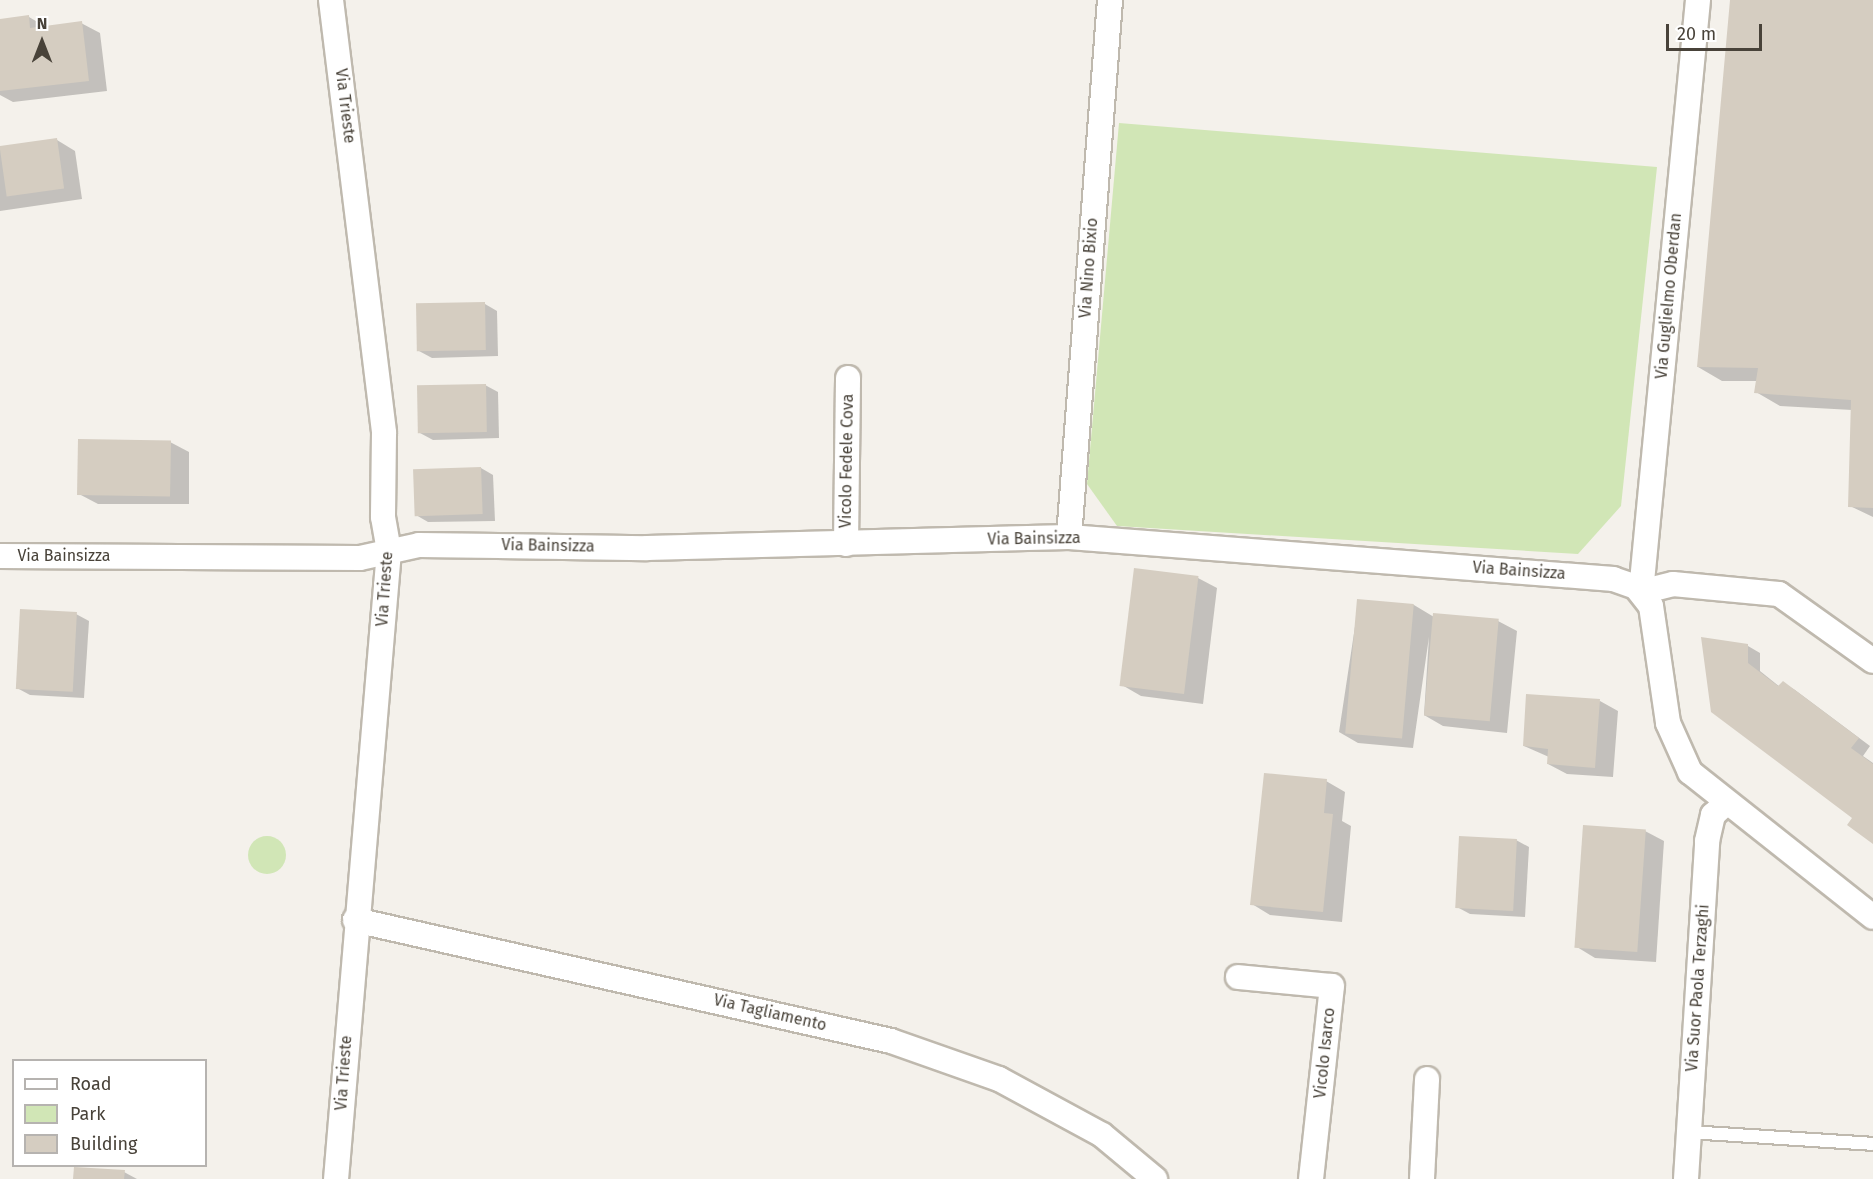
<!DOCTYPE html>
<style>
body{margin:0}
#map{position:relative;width:1873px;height:1179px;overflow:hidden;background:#f4f1eb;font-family:"Fira Sans",sans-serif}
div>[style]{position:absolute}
.green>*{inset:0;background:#d1e6b6}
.round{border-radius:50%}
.shadow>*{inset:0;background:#0003}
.building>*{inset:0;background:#d5cdc1;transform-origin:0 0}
.roads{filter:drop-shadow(2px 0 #bfb9ae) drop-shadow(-2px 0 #bfb9ae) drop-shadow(0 2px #bfb9ae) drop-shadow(0 -2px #bfb9ae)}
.service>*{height:12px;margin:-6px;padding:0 6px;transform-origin:6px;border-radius:6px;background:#fff}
.minor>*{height:24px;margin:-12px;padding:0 12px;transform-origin:12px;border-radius:12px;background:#fff}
span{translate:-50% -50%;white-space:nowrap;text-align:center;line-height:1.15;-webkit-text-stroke:5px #fff;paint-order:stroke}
.street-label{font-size:16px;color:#484239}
.legend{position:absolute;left:12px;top:1059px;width:195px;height:108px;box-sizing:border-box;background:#fff;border:2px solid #b6b3b0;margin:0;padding:8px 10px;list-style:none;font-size:18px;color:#484239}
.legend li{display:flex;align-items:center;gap:12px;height:30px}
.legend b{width:30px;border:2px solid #b6b3b0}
.north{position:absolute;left:12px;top:12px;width:60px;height:60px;-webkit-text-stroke:4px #fff;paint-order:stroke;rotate:0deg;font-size:16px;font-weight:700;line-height:24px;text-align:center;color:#484239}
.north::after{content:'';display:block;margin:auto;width:21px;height:27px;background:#484239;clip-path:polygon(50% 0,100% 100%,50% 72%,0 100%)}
.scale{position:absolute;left:1666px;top:24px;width:96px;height:27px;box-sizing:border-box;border:3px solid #484239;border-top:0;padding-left:8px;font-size:18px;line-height:21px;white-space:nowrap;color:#484239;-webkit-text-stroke:4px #fff;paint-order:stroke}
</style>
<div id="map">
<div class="green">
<div style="clip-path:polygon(1119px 123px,1657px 167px,1621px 506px,1578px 554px,1117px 526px,1087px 484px)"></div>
<div class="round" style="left:248px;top:836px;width:38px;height:38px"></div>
</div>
<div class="shadow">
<div style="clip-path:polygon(1732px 0,1873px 0,1873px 517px,1850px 506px,1852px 410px,1780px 406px,1756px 392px,1757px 381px,1722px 381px,1698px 367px)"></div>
<div style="clip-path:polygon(29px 17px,46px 27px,81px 23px,100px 33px,107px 91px,13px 102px,0 95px,0 20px)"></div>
<div style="clip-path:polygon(57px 140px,75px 151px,82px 199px,0 211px,0 148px)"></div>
<div style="clip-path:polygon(485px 304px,497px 311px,498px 356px,432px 358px,419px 351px)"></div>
<div style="clip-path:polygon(485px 385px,498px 392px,499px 438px,433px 440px,420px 433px)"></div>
<div style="clip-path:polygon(170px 442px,189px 452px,189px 504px,98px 504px,79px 494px)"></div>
<div style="clip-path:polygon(481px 468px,493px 475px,495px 521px,428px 522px,416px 515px)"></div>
<div style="clip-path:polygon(1198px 578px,1217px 588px,1203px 704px,1141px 696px,1122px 685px)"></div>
<div style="clip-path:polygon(1359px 600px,1414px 605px,1434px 617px,1498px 621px,1517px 631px,1507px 733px,1443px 726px,1424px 715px,1429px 637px,1413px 748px,1358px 743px,1339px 732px)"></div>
<div style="clip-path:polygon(76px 614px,89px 621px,84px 698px,30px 695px,17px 688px)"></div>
<div style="clip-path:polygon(1748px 646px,1760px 653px,1760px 671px,1780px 687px,1783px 683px,1795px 690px,1870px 746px,1863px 756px,1873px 763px,1873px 843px,1854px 818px,1712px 711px)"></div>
<div style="clip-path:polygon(1600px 701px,1618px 711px,1613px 777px,1567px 774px,1548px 764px,1549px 757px,1524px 746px)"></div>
<div style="clip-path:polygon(1326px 781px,1345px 792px,1342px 821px,1351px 826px,1342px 922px,1270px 915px,1252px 904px)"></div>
<div style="clip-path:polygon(1645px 831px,1664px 841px,1656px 962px,1595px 958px,1577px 947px)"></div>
<div style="clip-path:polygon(1516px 840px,1529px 847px,1525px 917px,1470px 914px,1457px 907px)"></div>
<div style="clip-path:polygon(124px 1172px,137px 1179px,74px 1179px)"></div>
</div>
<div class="building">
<div style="clip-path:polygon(1730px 0,1873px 0,1873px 508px,1848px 507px,1851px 400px,1754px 393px,1758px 368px,1697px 367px)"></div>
<div style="clip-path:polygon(29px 15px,30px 28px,82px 21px,89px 81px,0 91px,0 19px)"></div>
<div style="left:57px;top:138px;width:51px;height:58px;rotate:82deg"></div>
<div style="left:485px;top:302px;width:48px;height:69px;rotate:89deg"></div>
<div style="left:486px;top:384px;width:48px;height:69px;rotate:89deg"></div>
<div style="left:78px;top:439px;width:93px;height:56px;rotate:1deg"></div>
<div style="left:481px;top:467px;width:47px;height:68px;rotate:88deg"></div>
<div style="left:1134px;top:568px;width:65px;height:119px;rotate:7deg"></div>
<div style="left:1357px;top:599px;width:57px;height:135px;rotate:5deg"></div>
<div style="left:20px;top:609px;width:57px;height:80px;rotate:3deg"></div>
<div style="left:1433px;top:613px;width:66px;height:103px;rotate:5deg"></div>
<div style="clip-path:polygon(1701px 637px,1748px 644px,1748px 663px,1778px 686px,1783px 681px,1859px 738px,1851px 748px,1873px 764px,1873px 844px,1847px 825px,1852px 818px,1711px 712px)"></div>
<div style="clip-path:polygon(1526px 694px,1600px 699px,1595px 768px,1547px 764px,1548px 749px,1523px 746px)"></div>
<div style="clip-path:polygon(1264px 773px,1327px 779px,1324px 813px,1333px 814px,1323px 912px,1250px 905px)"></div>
<div style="left:1583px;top:825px;width:63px;height:123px;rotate:4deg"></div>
<div style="left:1459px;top:836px;width:58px;height:72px;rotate:3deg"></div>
<div style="clip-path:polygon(74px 1167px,125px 1170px,124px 1179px,73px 1179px)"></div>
</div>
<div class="roads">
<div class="service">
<div style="left:1689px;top:1132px;width:184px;rotate:3.7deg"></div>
</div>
<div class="minor">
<div style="left:331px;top:0;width:436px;rotate:83deg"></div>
<div style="left:384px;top:433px;width:84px;rotate:90.7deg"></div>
<div style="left:383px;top:517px;width:35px;rotate:80deg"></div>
<div style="left:389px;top:551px;width:630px;rotate:94.82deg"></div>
<div style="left:1069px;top:537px;width:539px;rotate:-85.63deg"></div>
<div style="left:846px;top:544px;width:166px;rotate:-89.3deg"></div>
<div style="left:0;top:556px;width:360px;rotate:0.3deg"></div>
<div style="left:360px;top:558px;width:60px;rotate:-12.4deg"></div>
<div style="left:419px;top:545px;width:228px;rotate:0.8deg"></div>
<div style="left:647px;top:548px;width:422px;rotate:-1.5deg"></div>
<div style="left:1069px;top:537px;width:546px;rotate:4.41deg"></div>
<div style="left:1613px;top:579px;width:24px;rotate:19deg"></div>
<div style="left:1636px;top:587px;width:24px;rotate:52deg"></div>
<div style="left:1651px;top:606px;width:118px;rotate:81.7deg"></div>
<div style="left:1668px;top:723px;width:54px;rotate:65.8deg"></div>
<div style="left:1690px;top:772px;width:233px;rotate:38.4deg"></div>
<div style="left:1641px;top:592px;width:595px;rotate:-84.5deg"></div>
<div style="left:1641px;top:592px;width:33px;rotate:-14deg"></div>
<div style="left:1673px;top:584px;width:106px;rotate:5.4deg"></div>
<div style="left:1779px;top:594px;width:115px;rotate:35.5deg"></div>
<div style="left:355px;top:920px;width:549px;rotate:12.72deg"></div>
<div style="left:891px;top:1041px;width:114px;rotate:19.4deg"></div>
<div style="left:999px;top:1079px;width:117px;rotate:28.5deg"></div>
<div style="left:1102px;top:1135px;width:69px;rotate:39.7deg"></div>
<div style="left:1238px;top:977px;width:94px;rotate:5.5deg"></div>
<div style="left:1332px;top:986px;width:194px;rotate:96.2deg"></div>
<div style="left:1422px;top:1179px;width:100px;rotate:-87.1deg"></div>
<div style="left:1686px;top:1179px;width:339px;rotate:-86.4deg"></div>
<div style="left:1707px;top:841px;width:27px;rotate:-77deg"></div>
<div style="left:1713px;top:815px;width:18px;rotate:-43deg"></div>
</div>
</div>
<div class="street-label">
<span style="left:345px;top:106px;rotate:83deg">Via Trieste</span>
<span style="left:1089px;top:268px;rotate:-86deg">Via Nino Bixio</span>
<span style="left:1669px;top:296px;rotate:-85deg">Via Guglielmo Oberdan</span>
<span style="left:847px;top:461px;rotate:-89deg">Vicolo Fedele Cova</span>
<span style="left:1034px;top:539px;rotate:-1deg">Via Bainsizza</span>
<span style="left:548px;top:546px;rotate:1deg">Via Bainsizza</span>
<span style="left:64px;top:556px">Via Bainsizza</span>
<span style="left:1519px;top:571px;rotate:4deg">Via Bainsizza</span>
<span style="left:385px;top:589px;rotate:-86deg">Via Trieste</span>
<span style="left:1698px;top:988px;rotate:-86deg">Via Suor Paola Terzaghi</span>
<span style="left:770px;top:1013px;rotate:13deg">Via Tagliamento</span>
<span style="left:1325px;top:1053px;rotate:-84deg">Vicolo Isarco</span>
<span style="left:344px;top:1073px;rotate:-86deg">Via Trieste</span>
</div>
<ul class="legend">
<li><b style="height:8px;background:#fff"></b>Road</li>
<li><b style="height:16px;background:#d1e6b6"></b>Park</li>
<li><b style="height:16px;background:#d5cdc1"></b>Building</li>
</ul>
<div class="north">N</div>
<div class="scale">20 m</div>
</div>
